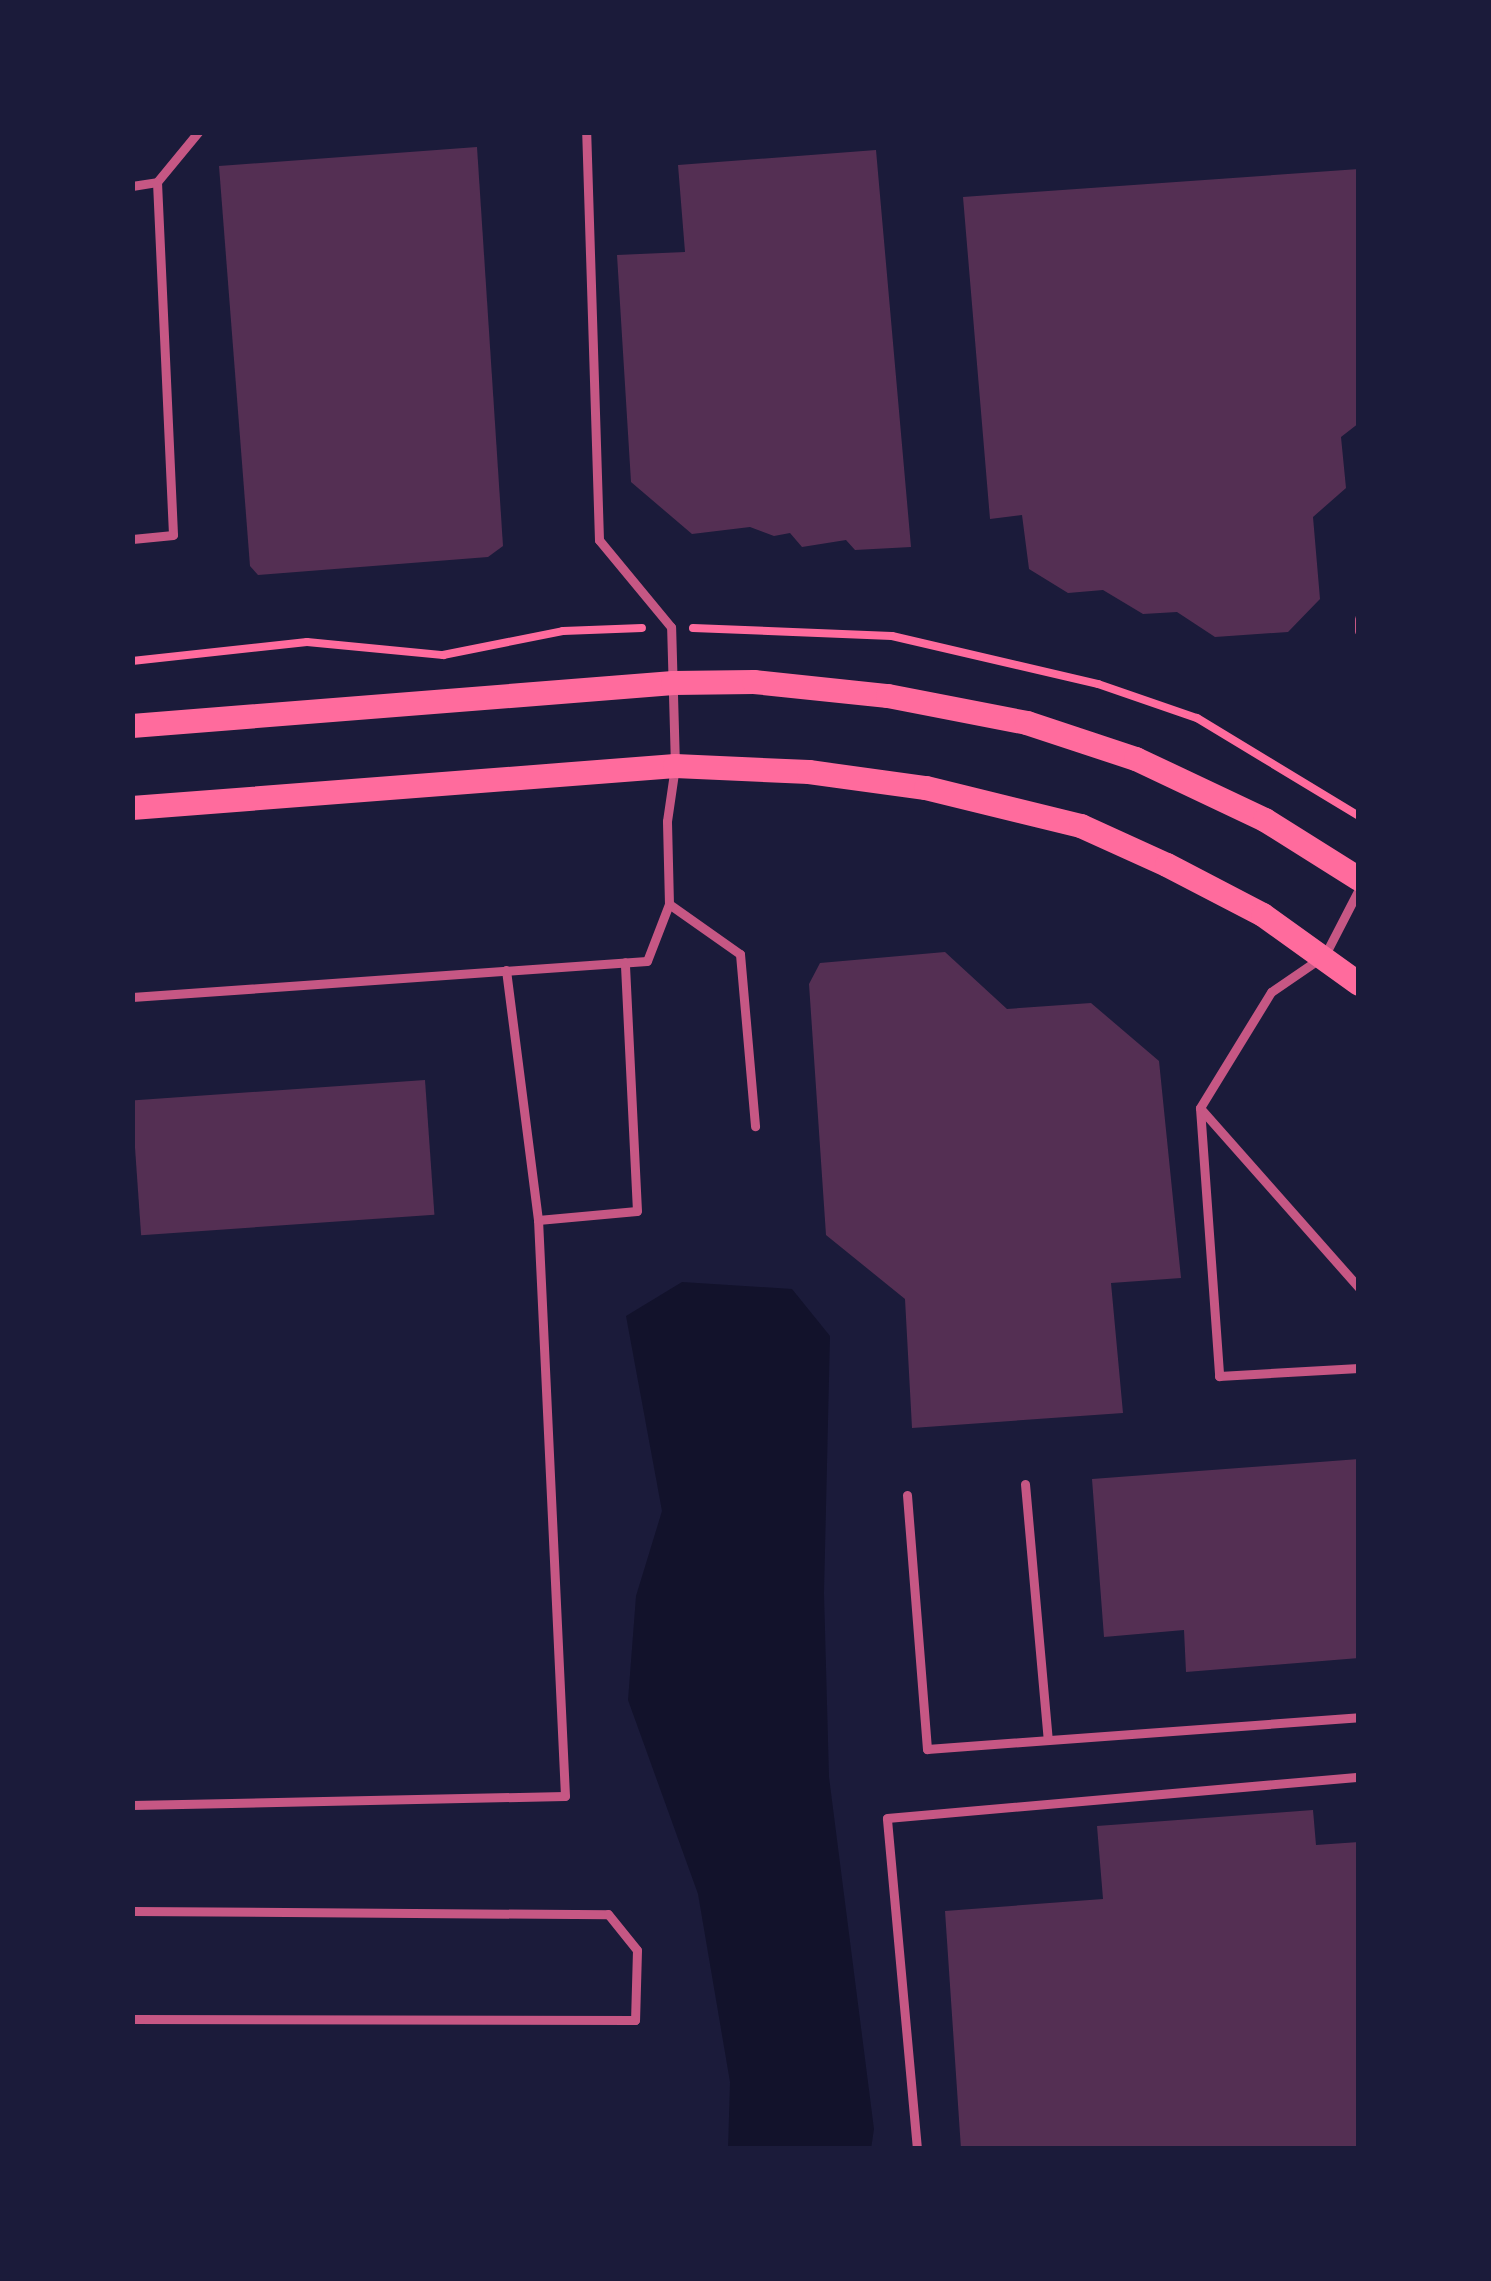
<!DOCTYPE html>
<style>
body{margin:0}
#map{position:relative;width:1491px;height:2281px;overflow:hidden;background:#1b1b3a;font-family:Arial,sans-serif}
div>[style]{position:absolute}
.water>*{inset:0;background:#12122b}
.building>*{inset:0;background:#542f53;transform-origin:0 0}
.path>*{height:8px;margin:-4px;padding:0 4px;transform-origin:4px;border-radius:4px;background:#ff6b9d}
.service>*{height:9px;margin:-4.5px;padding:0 4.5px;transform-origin:4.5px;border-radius:4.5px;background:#c65784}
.secondary>*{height:24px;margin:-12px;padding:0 12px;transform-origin:12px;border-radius:12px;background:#ff6b9d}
span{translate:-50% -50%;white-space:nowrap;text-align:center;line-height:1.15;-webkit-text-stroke:10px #1b1b3a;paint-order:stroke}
.frame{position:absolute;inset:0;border:135px solid #1b1b3a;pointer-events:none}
</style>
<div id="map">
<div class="water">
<div style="clip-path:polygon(682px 1282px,792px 1289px,830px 1336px,824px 1593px,829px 1777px,874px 2129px,871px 2149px,728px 2149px,730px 2082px,698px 1894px,628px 1700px,636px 1596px,662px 1511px,626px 1316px)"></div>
</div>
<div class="building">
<div style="clip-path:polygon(477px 147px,503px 546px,488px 557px,258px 575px,250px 566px,219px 166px)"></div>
<div style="clip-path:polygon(876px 150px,911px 547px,855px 550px,846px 540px,802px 547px,790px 533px,774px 536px,750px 527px,692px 534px,631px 482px,617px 255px,685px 252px,678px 165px)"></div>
<div style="clip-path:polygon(1359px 169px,1359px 423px,1341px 437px,1346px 488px,1313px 517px,1320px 599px,1288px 632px,1215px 637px,1177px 612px,1143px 614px,1103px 590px,1068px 593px,1029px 569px,1022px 515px,990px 519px,963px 197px)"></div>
<div style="clip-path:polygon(945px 952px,1007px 1009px,1091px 1003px,1159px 1061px,1181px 1278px,1111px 1283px,1123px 1413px,912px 1428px,905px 1299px,826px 1235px,809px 984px,820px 963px)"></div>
<div style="left:425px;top:1080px;width:135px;height:294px;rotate:86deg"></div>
<div style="clip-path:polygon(1359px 1459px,1359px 1658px,1186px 1672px,1184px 1630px,1104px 1637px,1092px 1479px)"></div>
<div style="clip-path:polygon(1313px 1810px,1316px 1845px,1359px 1842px,1359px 2149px,961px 2149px,945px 1911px,1103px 1899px,1097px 1826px)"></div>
</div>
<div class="path">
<div style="left:693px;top:628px;width:199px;rotate:2.3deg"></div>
<div style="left:892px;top:636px;width:212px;rotate:13.1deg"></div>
<div style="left:1098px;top:684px;width:105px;rotate:19deg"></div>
<div style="left:1197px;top:718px;width:189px;rotate:31.2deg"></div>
<div style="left:132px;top:661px;width:176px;rotate:-6.2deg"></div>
<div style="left:307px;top:642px;width:137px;rotate:5.5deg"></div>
<div style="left:443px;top:655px;width:122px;rotate:-11.3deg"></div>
<div style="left:563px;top:631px;width:79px;rotate:-2.2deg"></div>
</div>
<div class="service">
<div style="left:157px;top:182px;width:65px;rotate:-50.6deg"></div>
<div style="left:132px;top:186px;width:25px;rotate:-9deg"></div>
<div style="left:157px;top:182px;width:353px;rotate:87.4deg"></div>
<div style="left:173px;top:535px;width:41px;rotate:174.4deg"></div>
<div style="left:1359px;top:619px;width:12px;rotate:90deg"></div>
<div style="left:1359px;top:889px;width:74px;rotate:117.3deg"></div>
<div style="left:1325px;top:955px;width:65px;rotate:145.6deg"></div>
<div style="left:1271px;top:992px;width:136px;rotate:121.5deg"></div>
<div style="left:1200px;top:1108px;width:269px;rotate:85.9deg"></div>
<div style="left:1219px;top:1376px;width:140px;rotate:-3.3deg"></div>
<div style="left:669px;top:904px;width:87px;rotate:35.2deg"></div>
<div style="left:740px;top:954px;width:173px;rotate:85deg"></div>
<div style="left:506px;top:970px;width:252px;rotate:82.7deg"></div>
<div style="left:538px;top:1220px;width:99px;rotate:-5.2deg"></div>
<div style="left:637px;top:1211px;width:249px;rotate:-92.8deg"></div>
<div style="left:132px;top:997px;width:516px;rotate:-4deg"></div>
<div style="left:647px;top:961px;width:61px;rotate:-68.9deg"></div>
<div style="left:669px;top:904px;width:83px;rotate:-91.4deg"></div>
<div style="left:667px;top:821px;width:56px;rotate:-81.7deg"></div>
<div style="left:675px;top:766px;width:139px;rotate:-91.6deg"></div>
<div style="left:671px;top:627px;width:113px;rotate:-129.6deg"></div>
<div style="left:599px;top:540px;width:408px;rotate:-91.8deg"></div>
<div style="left:1200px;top:1108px;width:240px;rotate:48.5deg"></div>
<div style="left:1025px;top:1484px;width:257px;rotate:84.9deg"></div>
<div style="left:907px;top:1495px;width:255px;rotate:85.5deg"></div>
<div style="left:927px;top:1749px;width:433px;rotate:-4.2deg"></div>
<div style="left:132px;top:1805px;width:433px;rotate:-1.2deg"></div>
<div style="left:565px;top:1796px;width:577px;rotate:-92.68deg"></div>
<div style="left:132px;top:1911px;width:476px;rotate:0.4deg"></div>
<div style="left:608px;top:1914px;width:46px;rotate:51.1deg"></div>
<div style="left:637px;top:1950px;width:70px;rotate:91.6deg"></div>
<div style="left:635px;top:2020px;width:503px;rotate:-179.89deg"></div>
<div style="left:917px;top:2149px;width:332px;rotate:-95.2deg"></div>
<div style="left:887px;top:1818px;width:474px;rotate:-5deg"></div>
</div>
<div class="secondary">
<div style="left:132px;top:726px;width:543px;rotate:-4.54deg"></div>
<div style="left:673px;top:683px;width:81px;rotate:-0.7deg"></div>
<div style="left:754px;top:682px;width:135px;rotate:6deg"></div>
<div style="left:888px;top:696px;width:142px;rotate:11deg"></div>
<div style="left:1027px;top:723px;width:115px;rotate:18.3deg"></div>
<div style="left:1136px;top:759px;width:143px;rotate:25.3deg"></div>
<div style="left:1265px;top:820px;width:111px;rotate:32.1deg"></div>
<div style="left:132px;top:808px;width:545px;rotate:-4.42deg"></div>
<div style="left:675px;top:766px;width:134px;rotate:2.6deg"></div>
<div style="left:809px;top:772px;width:118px;rotate:7.8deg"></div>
<div style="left:926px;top:788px;width:160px;rotate:13.8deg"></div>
<div style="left:1081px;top:826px;width:94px;rotate:24.4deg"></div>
<div style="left:1167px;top:865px;width:108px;rotate:27.5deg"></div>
<div style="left:1263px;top:915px;width:118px;rotate:35.7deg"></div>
</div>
<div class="frame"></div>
</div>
